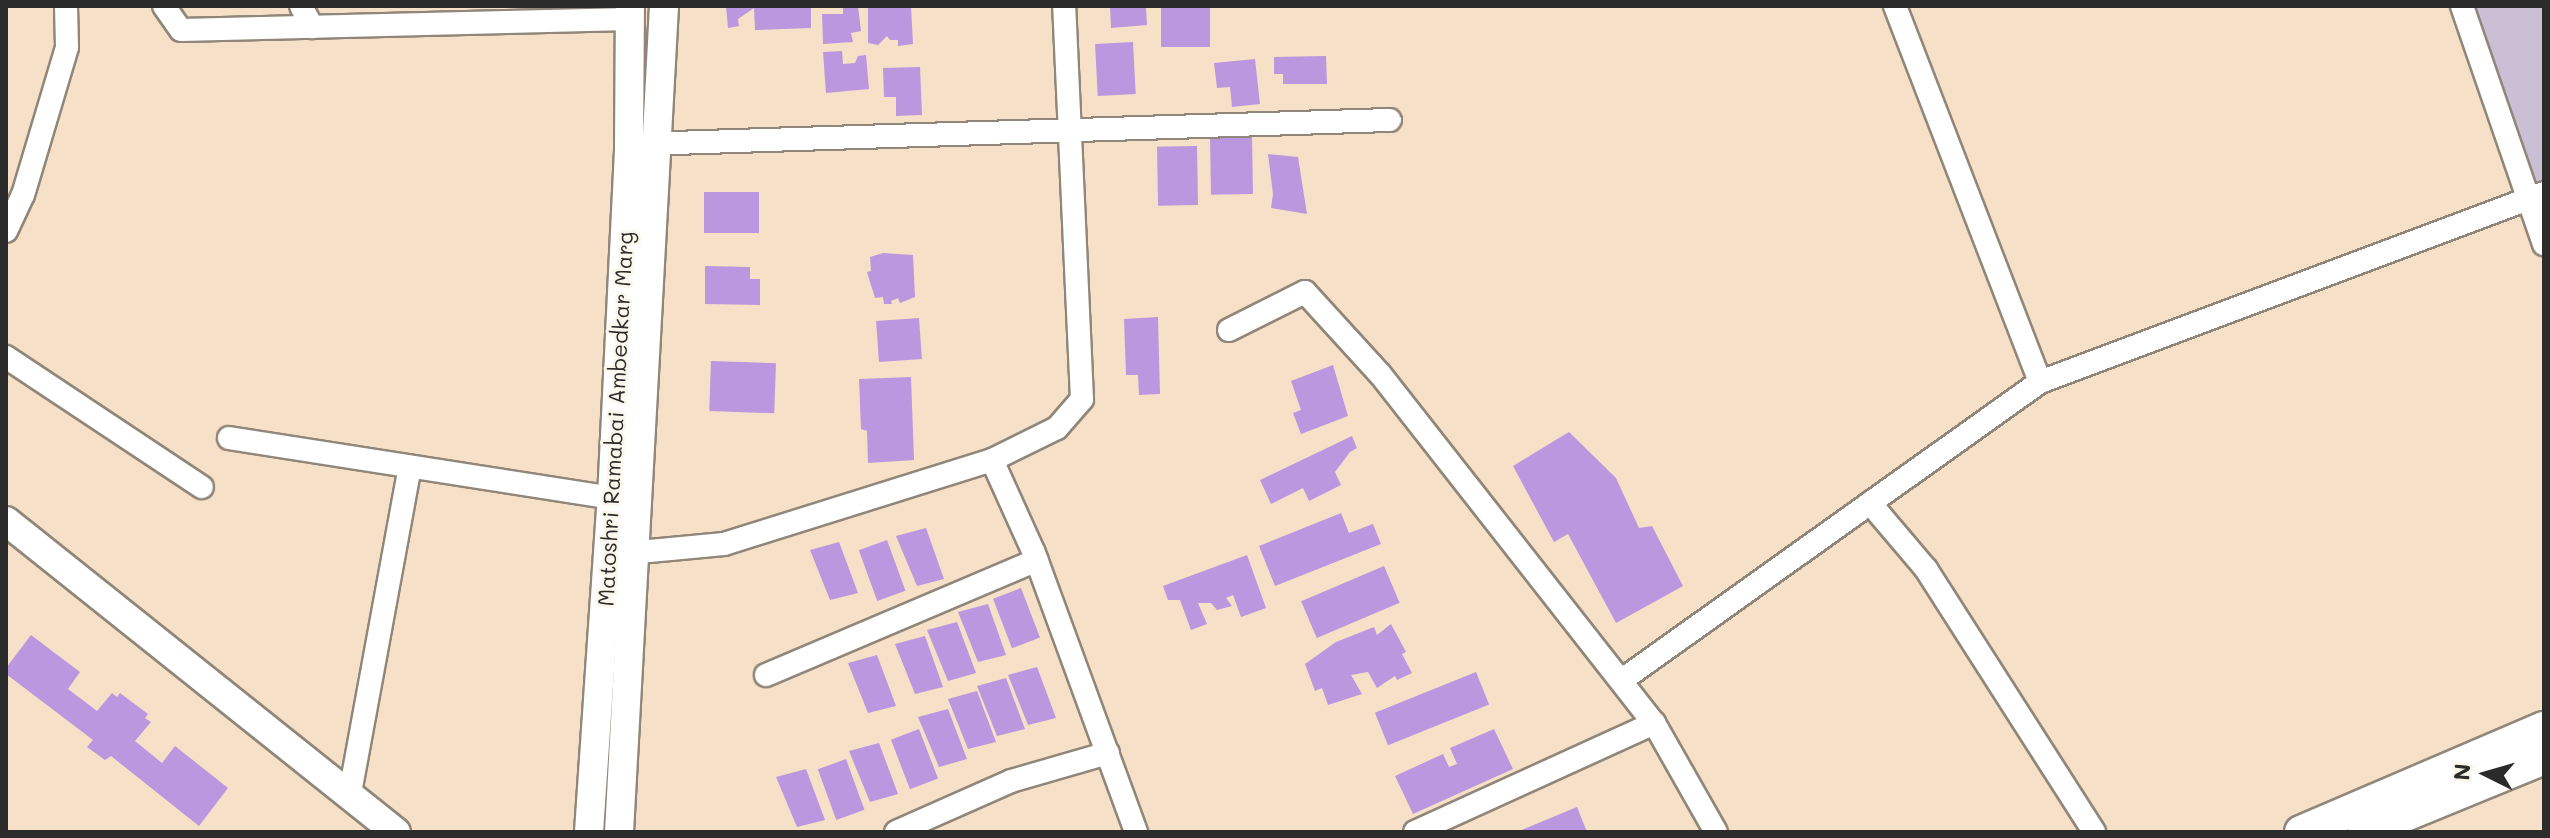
<!DOCTYPE html>
<style>
body{margin:0}
#map{position:relative;width:2550px;height:838px;overflow:hidden;background:#f6e0c7;font-family:Mali,sans-serif}
div>[style]{position:absolute}
.industrial>*{inset:0;background:#cbbfd5}
.building>*{inset:0;background:#ba97de;transform-origin:0 0}
.roads{filter:drop-shadow(2px 0 #908679) drop-shadow(-2px 0 #908679) drop-shadow(0 2px #908679) drop-shadow(0 -2px #908679)}
.minor>*{height:22px;margin:-11px;padding:0 11px;transform-origin:11px;border-radius:11px;background:#fff}
.tertiary>*{height:28px;margin:-14px;padding:0 14px;transform-origin:14px;border-radius:14px;background:#fff}
.secondary>*{height:32px;margin:-16px;padding:0 16px;transform-origin:16px;border-radius:16px;background:#fff}
span{translate:-50% -50%;white-space:nowrap;text-align:center;line-height:1.15;-webkit-text-stroke:6px #fbf7ec;paint-order:stroke}
.street-label{font-size:22px;color:#2b2b2b}
.frame{position:absolute;inset:0;border:8px solid #2b2b2b;pointer-events:none}
.north{position:absolute;left:2446px;top:734px;width:80px;height:80px;-webkit-text-stroke:6px #fbf7ec;paint-order:stroke;rotate:275deg;font-size:22px;font-weight:700;line-height:32px;text-align:center;color:#2b2b2b}
.north::after{content:'';display:block;margin:auto;width:28px;height:36px;background:#2b2b2b;clip-path:polygon(50% 0,100% 100%,50% 72%,0 100%)}
</style>
<div id="map">
<div class="industrial">
<div style="clip-path:polygon(2454px 6px,2544px 6px,2544px 255px)"></div>
</div>
<div class="building">
<div style="clip-path:polygon(726px 6px,811px 6px,811px 28px,755px 30px,754px 8px,738px 19px,739px 26px,728px 28px)"></div>
<div style="clip-path:polygon(843px 6px,858px 6px,861px 31px,851px 33px,853px 42px,823px 44px,822px 14px,843px 14px)"></div>
<div style="clip-path:polygon(868px 6px,911px 6px,913px 44px,898px 46px,898px 40px,890px 40px,887px 36px,878px 45px,868px 43px)"></div>
<div style="clip-path:polygon(1110px 6px,1146px 8px,1147px 25px,1111px 28px)"></div>
<div style="left:1161px;top:6px;width:49px;height:41px"></div>
<div style="left:1133px;top:42px;width:52px;height:38px;rotate:87deg"></div>
<div style="clip-path:polygon(842px 51px,843px 64px,855px 63px,858px 56px,866px 55px,869px 89px,826px 93px,823px 52px)"></div>
<div style="clip-path:polygon(1326px 56px,1327px 84px,1283px 84px,1283px 74px,1274px 74px,1274px 57px)"></div>
<div style="clip-path:polygon(1255px 59px,1260px 104px,1232px 107px,1230px 87px,1217px 88px,1214px 63px)"></div>
<div style="clip-path:polygon(920px 67px,922px 115px,896px 116px,896px 97px,884px 97px,883px 68px)"></div>
<div style="left:1252px;top:137px;width:57px;height:42px;rotate:89deg"></div>
<div style="left:1197px;top:146px;width:59px;height:40px;rotate:89deg"></div>
<div style="clip-path:polygon(1268px 154px,1298px 157px,1307px 214px,1271px 208px,1273px 194px)"></div>
<div style="left:704px;top:192px;width:55px;height:41px"></div>
<div style="clip-path:polygon(883px 253px,913px 255px,915px 297px,900px 303px,898px 298px,891px 301px,892px 304px,884px 304px,883px 297px,875px 298px,867px 272px,871px 271px,870px 257px)"></div>
<div style="clip-path:polygon(705px 266px,750px 267px,750px 279px,760px 279px,760px 305px,705px 304px)"></div>
<div style="clip-path:polygon(1158px 317px,1160px 394px,1139px 395px,1138px 375px,1126px 375px,1124px 319px)"></div>
<div style="left:919px;top:318px;width:41px;height:43px;rotate:86deg"></div>
<div style="left:711px;top:361px;width:65px;height:50px;rotate:2deg"></div>
<div style="clip-path:polygon(1333px 365px,1348px 416px,1301px 434px,1293px 413px,1301px 410px,1291px 381px)"></div>
<div style="clip-path:polygon(911px 377px,914px 460px,868px 463px,867px 431px,861px 429px,859px 379px)"></div>
<div style="clip-path:polygon(1569px 432px,1616px 478px,1639px 528px,1652px 526px,1683px 586px,1616px 623px,1568px 534px,1554px 542px,1513px 466px)"></div>
<div style="clip-path:polygon(1352px 436px,1357px 448px,1350px 452px,1335px 472px,1341px 485px,1309px 501px,1303px 488px,1271px 504px,1260px 480px)"></div>
<div style="clip-path:polygon(1341px 513px,1349px 533px,1373px 524px,1381px 544px,1275px 586px,1259px 546px)"></div>
<div style="clip-path:polygon(926px 528px,944px 579px,917px 586px,896px 536px)"></div>
<div style="left:887px;top:540px;width:54px;height:30px;rotate:70deg"></div>
<div style="clip-path:polygon(839px 542px,858px 593px,830px 600px,810px 550px)"></div>
<div style="clip-path:polygon(1247px 555px,1266px 608px,1241px 617px,1233px 595px,1226px 598px,1232px 606px,1217px 610px,1211px 603px,1198px 603px,1207px 624px,1191px 630px,1180px 600px,1168px 600px,1163px 586px)"></div>
<div style="left:1384px;top:566px;width:40px;height:90px;rotate:67deg"></div>
<div style="left:1021px;top:588px;width:53px;height:30px;rotate:69deg"></div>
<div style="clip-path:polygon(988px 604px,1006px 655px,978px 662px,958px 612px)"></div>
<div style="clip-path:polygon(957px 622px,976px 673px,948px 681px,927px 630px)"></div>
<div style="clip-path:polygon(1391px 624px,1406px 652px,1402px 654px,1412px 673px,1397px 680px,1395px 676px,1377px 688px,1368px 672px,1351px 675px,1362px 694px,1328px 705px,1322px 688px,1315px 691px,1305px 664px,1336px 642px,1374px 627px,1377px 635px)"></div>
<div style="clip-path:polygon(31px 635px,80px 672px,68px 689px,97px 711px,112px 693px,117px 697px,120px 693px,148px 714px,145px 718px,151px 722px,135px 741px,162px 763px,175px 746px,228px 788px,199px 826px,111px 756px,105px 760px,87px 747px,93px 740px,6px 674px,6px 668px)"></div>
<div style="clip-path:polygon(925px 636px,943px 687px,915px 694px,895px 644px)"></div>
<div style="clip-path:polygon(877px 655px,896px 706px,868px 713px,848px 663px)"></div>
<div style="clip-path:polygon(1037px 667px,1056px 718px,1028px 725px,1008px 675px)"></div>
<div style="left:1476px;top:672px;width:35px;height:109px;rotate:68deg"></div>
<div style="clip-path:polygon(1006px 678px,1025px 729px,997px 736px,977px 686px)"></div>
<div style="clip-path:polygon(977px 691px,996px 742px,968px 749px,948px 699px)"></div>
<div style="clip-path:polygon(948px 709px,967px 759px,939px 767px,918px 717px)"></div>
<div style="left:919px;top:729px;width:53px;height:30px;rotate:69deg"></div>
<div style="clip-path:polygon(1494px 729px,1513px 769px,1413px 814px,1395px 776px,1443px 754px,1449px 767px,1457px 764px,1450px 748px)"></div>
<div style="clip-path:polygon(879px 743px,898px 794px,870px 802px,849px 751px)"></div>
<div style="left:846px;top:759px;width:54px;height:30px;rotate:70deg"></div>
<div style="clip-path:polygon(806px 769px,825px 820px,797px 827px,776px 777px)"></div>
<div style="clip-path:polygon(1577px 807px,1587px 832px,1517px 832px)"></div>
</div>
<div class="roads">
<div class="minor">
<div style="left:164px;top:6px;width:29px;rotate:55deg"></div>
<div style="left:181px;top:30px;width:448px;rotate:-1.4deg"></div>
<div style="left:301px;top:6px;width:24px;rotate:62deg"></div>
<div style="left:1895px;top:6px;width:403px;rotate:68.9deg"></div>
<div style="left:2462px;top:6px;width:252px;rotate:71deg"></div>
<div style="left:642px;top:144px;width:748px;rotate:-1.84deg"></div>
<div style="left:6px;top:231px;width:40px;rotate:-65deg"></div>
<div style="left:23px;top:195px;width:154px;rotate:-73.4deg"></div>
<div style="left:67px;top:47px;width:41px;rotate:-91.4deg"></div>
<div style="left:1229px;top:330px;width:85px;rotate:-26.6deg"></div>
<div style="left:1305px;top:292px;width:111px;rotate:47.6deg"></div>
<div style="left:1380px;top:374px;width:444px;rotate:51.9deg"></div>
<div style="left:6px;top:357px;width:235px;rotate:33.6deg"></div>
<div style="left:229px;top:438px;width:388px;rotate:8.9deg"></div>
<div style="left:992px;top:460px;width:72px;rotate:-26.2deg"></div>
<div style="left:1057px;top:428px;width:38px;rotate:-49deg"></div>
<div style="left:1082px;top:399px;width:393px;rotate:-92.6deg"></div>
<div style="left:1870px;top:503px;width:87px;rotate:49.7deg"></div>
<div style="left:1926px;top:569px;width:312px;rotate:57.4deg"></div>
<div style="left:618px;top:554px;width:106px;rotate:-5.4deg"></div>
<div style="left:724px;top:544px;width:281px;rotate:-17.4deg"></div>
<div style="left:992px;top:460px;width:102px;rotate:65.7deg"></div>
<div style="left:1034px;top:553px;width:297px;rotate:69.9deg"></div>
<div style="left:766px;top:675px;width:294px;rotate:-23deg"></div>
<div style="left:1622px;top:680px;width:513px;rotate:-35.49deg"></div>
<div style="left:2040px;top:382px;width:538px;rotate:-20.56deg"></div>
<div style="left:350px;top:793px;width:332px;rotate:-79.6deg"></div>
<div style="left:896px;top:832px;width:126px;rotate:-23.9deg"></div>
<div style="left:1011px;top:781px;width:101px;rotate:-16.1deg"></div>
<div style="left:1415px;top:832px;width:263px;rotate:-24.5deg"></div>
<div style="left:1654px;top:723px;width:125px;rotate:60.4deg"></div>
</div>
<div class="tertiary">
<div style="left:6px;top:521px;width:499px;rotate:38.6deg"></div>
<div style="left:589px;top:832px;width:335px;rotate:-86.1deg"></div>
<div style="left:612px;top:498px;width:353px;rotate:-87.2deg"></div>
<div style="left:629px;top:145px;width:139px;rotate:-89.6deg"></div>
<div style="left:619px;top:832px;width:827px;rotate:-86.88deg"></div>
</div>
<div class="secondary">
<div style="left:2301px;top:832px;width:264px;rotate:-23.2deg"></div>
<div style="left:2364px;top:832px;width:195px;rotate:-22.3deg"></div>
</div>
</div>
<div class="street-label">
<span style="left:615px;top:419px;rotate:-87deg">Matoshri Ramabai Ambedkar Marg</span>
</div>
<div class="frame"></div>
<div class="north">N</div>
</div>
